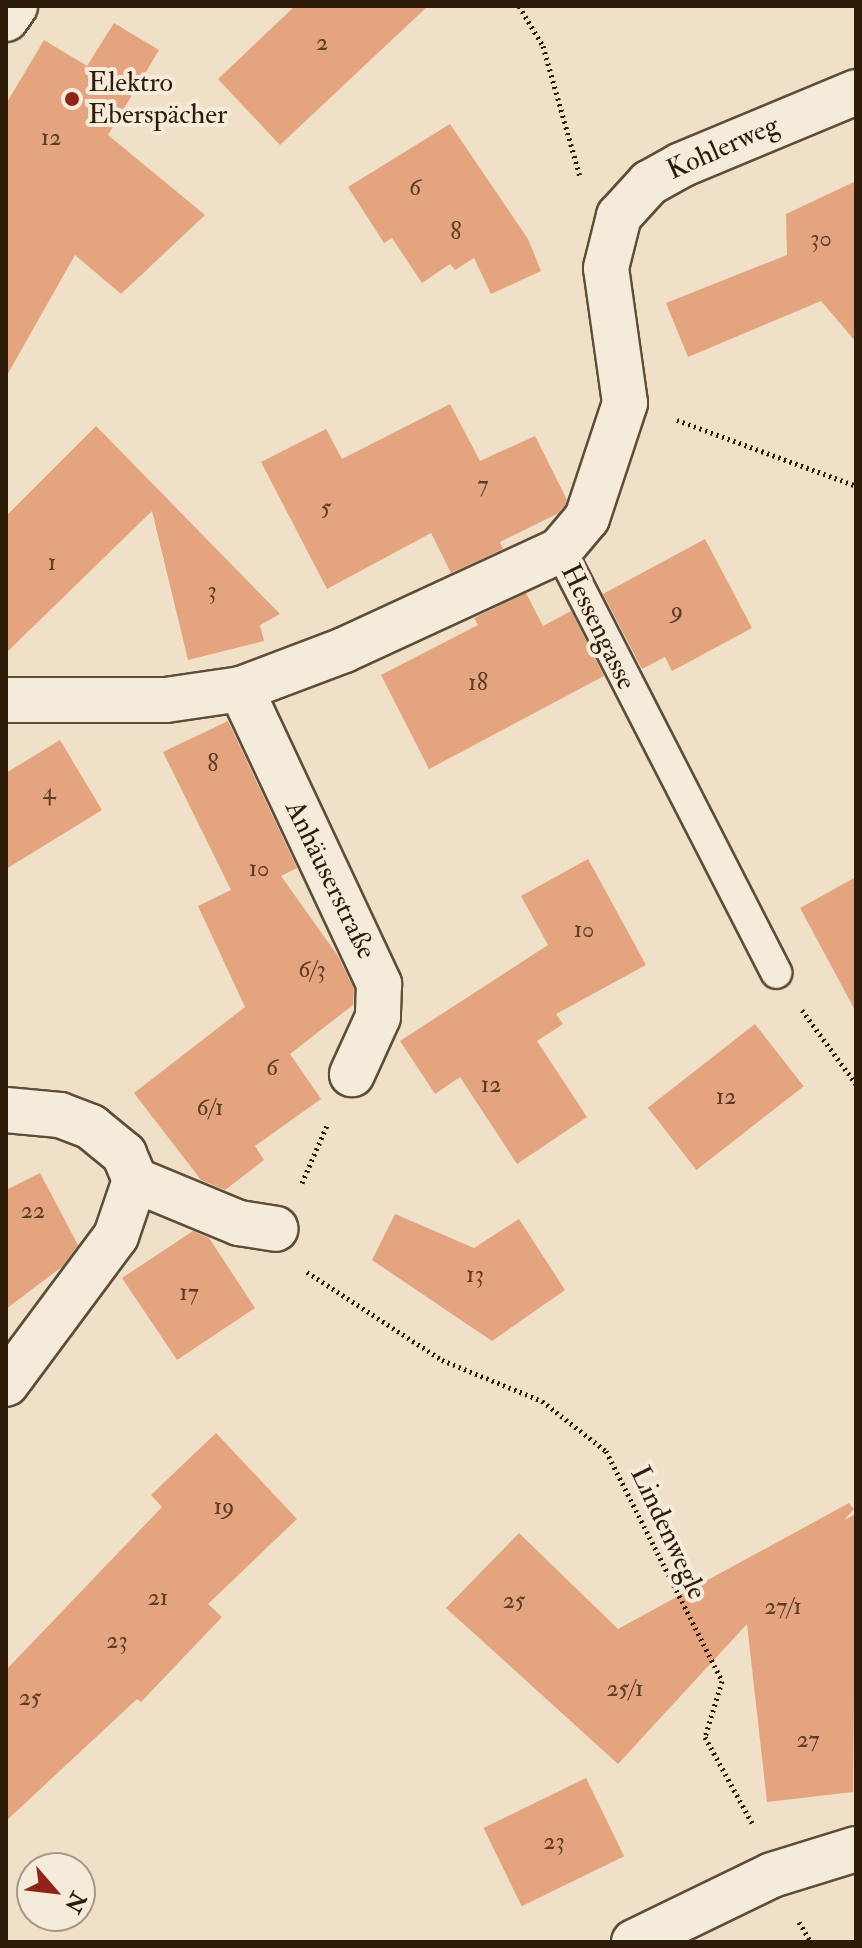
<!DOCTYPE html>
<meta charset="utf-8">
<style>
body{margin:0}
#map{position:relative;width:862px;height:1948px;overflow:hidden;background:#efe0c7;font-family:"IM FELL Double Pica",serif}
div>[style]{position:absolute}
.building>*{inset:0;background:#e4a480;transform-origin:0 0}
.path>*{height:5px;margin-top:-2.5px;transform-origin:0;background:repeating-linear-gradient(90deg,#2e1c09 0 2px,transparent 0 6px)}
.roads{filter:drop-shadow(2px 0 #5e4d38) drop-shadow(-2px 0 #5e4d38) drop-shadow(0 2px #5e4d38) drop-shadow(0 -2px #5e4d38)}
.lane>*{height:30px;margin:-15px;padding:0 15px;transform-origin:15px;border-radius:15px;background:#f5ebdb}
.street>*{height:44px;margin:-22px;padding:0 22px;transform-origin:22px;border-radius:22px;background:#f5ebdb}
.secondary>*{height:44px;margin:-22px;padding:0 22px;transform-origin:22px;border-radius:22px;background:#f5ebdb}
.dots>*{width:22px;height:22px;translate:-50% -50%;box-sizing:border-box;border:4px solid #f5ebdb;border-radius:50%}
span{translate:-50% -50%;white-space:nowrap;text-align:center;line-height:1.15;-webkit-text-stroke:8px #f5ebdb;paint-order:stroke}
.number-label{font-size:24px;color:#5c3e27}
.number-label span{-webkit-text-stroke-width:0}
.poi-label{font-size:28px;color:#2e1c09}
.left{translate:0 -50%;text-align:left}
.street-label{font-size:28px;color:#2e1c09}
.frame{position:absolute;inset:0;border:8px solid #2e1c09;pointer-events:none}
.north{position:absolute;left:16px;top:1852px;width:80px;height:80px;box-sizing:border-box;background:#f5ebdb;border:2px solid #a59887;border-radius:50%;rotate:118deg;font-size:22px;font-weight:700;line-height:32px;text-align:center;color:#2e1c09}
.north::after{content:'';display:block;margin:auto;width:28px;height:36px;background:#8f2418;clip-path:polygon(50% 0,100% 100%,50% 72%,0 100%)}
</style>
<div id="map">
<div class="building">
<div style="clip-path:polygon(295px 6px,428px 6px,280px 145px,218px 79px)"></div>
<div style="clip-path:polygon(114px 23px,159px 50px,108px 135px,205px 215px,121px 294px,75px 255px,6px 377px,6px 104px,44px 40px,87px 66px)"></div>
<div style="clip-path:polygon(450px 124px,528px 239px,541px 271px,491px 294px,474px 258px,455px 270px,450px 264px,422px 283px,392px 238px,384px 243px,348px 187px)"></div>
<div style="clip-path:polygon(856px 181px,856px 342px,821px 301px,688px 357px,666px 303px,787px 255px,786px 214px)"></div>
<div style="clip-path:polygon(450px 404px,480px 461px,535px 436px,567px 500px,565px 506px,557px 514px,500px 542px,503px 549px,451px 573px,431px 533px,327px 589px,261px 462px,326px 429px,342px 459px)"></div>
<div style="clip-path:polygon(96px 426px,280px 614px,260px 625px,264px 641px,188px 660px,152px 511px,6px 653px,6px 516px)"></div>
<div style="clip-path:polygon(705px 539px,752px 628px,672px 671px,665px 657px,642px 669px,603px 594px)"></div>
<div style="clip-path:polygon(526px 593px,543px 626px,571px 611px,604px 676px,429px 769px,381px 675px,478px 625px,474px 618px)"></div>
<div style="clip-path:polygon(228px 721px,297px 868px,281px 876px,338px 956px,354px 989px,353px 1005px,290px 1054px,321px 1099px,255px 1146px,264px 1160px,225px 1190px,201px 1180px,134px 1093px,245px 1007px,198px 906px,231px 890px,163px 752px)"></div>
<div style="clip-path:polygon(60px 740px,102px 810px,6px 869px,6px 773px)"></div>
<div style="clip-path:polygon(588px 859px,646px 965px,556px 1014px,563px 1024px,537px 1041px,587px 1117px,517px 1164px,460px 1077px,435px 1094px,400px 1041px,548px 945px,521px 896px)"></div>
<div style="clip-path:polygon(856px 877px,856px 1012px,800px 908px)"></div>
<div style="left:755px;top:1024px;width:79px;height:136px;rotate:52deg"></div>
<div style="clip-path:polygon(40px 1173px,78px 1245px,63px 1266px,6px 1309px,6px 1190px)"></div>
<div style="clip-path:polygon(395px 1214px,474px 1248px,519px 1219px,565px 1290px,492px 1341px,372px 1260px)"></div>
<div style="clip-path:polygon(193px 1231px,209px 1238px,255px 1308px,177px 1360px,122px 1278px)"></div>
<div style="clip-path:polygon(216px 1433px,297px 1519px,208px 1604px,222px 1617px,141px 1702px,137px 1699px,6px 1821px,6px 1670px,162px 1507px,151px 1495px)"></div>
<div style="clip-path:polygon(849px 1503px,854px 1509px,844px 1520px,856px 1514px,853px 1792px,767px 1802px,747px 1624px,618px 1764px,446px 1608px,519px 1533px,618px 1629px)"></div>
<div style="left:586px;top:1778px;width:87px;height:114px;rotate:64deg"></div>
</div>
<div class="path">
<div style="left:519px;top:6px;width:47px;rotate:59deg"></div>
<div style="left:543px;top:46px;width:136px;rotate:74.2deg"></div>
<div style="left:677px;top:420px;width:191px;rotate:20.2deg"></div>
<div style="left:802px;top:1010px;width:92px;rotate:53.9deg"></div>
<div style="left:302px;top:1183px;width:65px;rotate:-66.6deg"></div>
<div style="left:307px;top:1272px;width:161px;rotate:33.1deg"></div>
<div style="left:442px;top:1360px;width:108px;rotate:22.3deg"></div>
<div style="left:542px;top:1401px;width:81px;rotate:38deg"></div>
<div style="left:606px;top:1451px;width:258px;rotate:63.2deg"></div>
<div style="left:722px;top:1681px;width:59px;rotate:106.9deg"></div>
<div style="left:705px;top:1737px;width:98px;rotate:61.3deg"></div>
<div style="left:799px;top:1922px;width:23px;rotate:59deg"></div>
</div>
<div class="roads">
<div class="lane">
<div style="left:560px;top:550px;width:475px;rotate:62.9deg"></div>
</div>
<div class="street">
<div style="left:241px;top:689px;width:326px;rotate:64.9deg"></div>
<div style="left:379px;top:984px;width:33px;rotate:92deg"></div>
<div style="left:378px;top:1017px;width:63px;rotate:114.5deg"></div>
<div style="left:6px;top:700px;width:160px"></div>
<div style="left:166px;top:700px;width:76px;rotate:-8.3deg"></div>
<div style="left:241px;top:689px;width:110px;rotate:-20.7deg"></div>
<div style="left:344px;top:650px;width:238px;rotate:-24.8deg"></div>
<div style="left:560px;top:550px;width:42px;rotate:-49.8deg"></div>
<div style="left:587px;top:518px;width:121px;rotate:-71.7deg"></div>
<div style="left:625px;top:403px;width:136px;rotate:-98deg"></div>
<div style="left:606px;top:268px;width:54px;rotate:-76deg"></div>
<div style="left:619px;top:216px;width:45px;rotate:-47.7deg"></div>
<div style="left:649px;top:183px;width:37px;rotate:-29deg"></div>
<div style="left:681px;top:165px;width:190px;rotate:-22.6deg"></div>
<div style="left:6px;top:1110px;width:54px;rotate:5.3deg"></div>
<div style="left:60px;top:1115px;width:33px;rotate:21deg"></div>
<div style="left:91px;top:1127px;width:43px;rotate:39.3deg"></div>
<div style="left:124px;top:1154px;width:28px;rotate:67deg"></div>
<div style="left:135px;top:1180px;width:59px;rotate:108.7deg"></div>
<div style="left:116px;top:1236px;width:184px;rotate:126.6deg"></div>
<div style="left:135px;top:1180px;width:113px;rotate:22.5deg"></div>
<div style="left:239px;top:1223px;width:37px;rotate:9deg"></div>
</div>
<div class="secondary">
<div style="left:6px;top:19px;width:16px;rotate:-55deg"></div>
<div style="left:634px;top:1942px;width:153px;rotate:-25.9deg"></div>
<div style="left:772px;top:1875px;width:88px;rotate:-17.2deg"></div>
</div>
</div>
<div class="dots">
<div style="left:72px;top:99px;background:#8f2418"></div>
</div>
<div class="number-label">
<span style="left:322px;top:43px">2</span>
<span style="left:51px;top:138px">12</span>
<span style="left:415px;top:188px">6</span>
<span style="left:456px;top:232px">8</span>
<span style="left:821px;top:239px">30</span>
<span style="left:483px;top:485px">7</span>
<span style="left:326px;top:508px">5</span>
<span style="left:52px;top:563px">1</span>
<span style="left:212px;top:591px">3</span>
<span style="left:677px;top:611px">9</span>
<span style="left:478px;top:683px">18</span>
<span style="left:213px;top:764px">8</span>
<span style="left:49px;top:792px">4</span>
<span style="left:259px;top:869px">10</span>
<span style="left:584px;top:930px">10</span>
<span style="left:312px;top:970px">6/3</span>
<span style="left:272px;top:1068px">6</span>
<span style="left:491px;top:1085px">12</span>
<span style="left:726px;top:1097px">12</span>
<span style="left:210px;top:1108px">6/1</span>
<span style="left:33px;top:1211px">22</span>
<span style="left:475px;top:1275px">13</span>
<span style="left:189px;top:1293px">17</span>
<span style="left:224px;top:1507px">19</span>
<span style="left:158px;top:1598px">21</span>
<span style="left:514px;top:1601px">25</span>
<span style="left:783px;top:1607px">27/1</span>
<span style="left:117px;top:1641px">23</span>
<span style="left:625px;top:1689px">25/1</span>
<span style="left:30px;top:1698px">25</span>
<span style="left:808px;top:1740px">27</span>
<span style="left:554px;top:1842px">23</span>
</div>
<div class="poi-label">
<span class="left" style="left:88px;top:99px">Elektro<br>Eberspächer</span>
</div>
<div class="street-label">
<span style="left:723px;top:148px;rotate:-24deg">Kohlerweg</span>
<span style="left:598px;top:627px;rotate:64deg">Hessengasse</span>
<span style="left:330px;top:880px;rotate:64deg">Anhäuserstraße</span>
<span style="left:668px;top:1533px;rotate:65deg">Lindenwegle</span>
</div>
<div class="frame"></div>
<div class="north">N</div>
</div>
